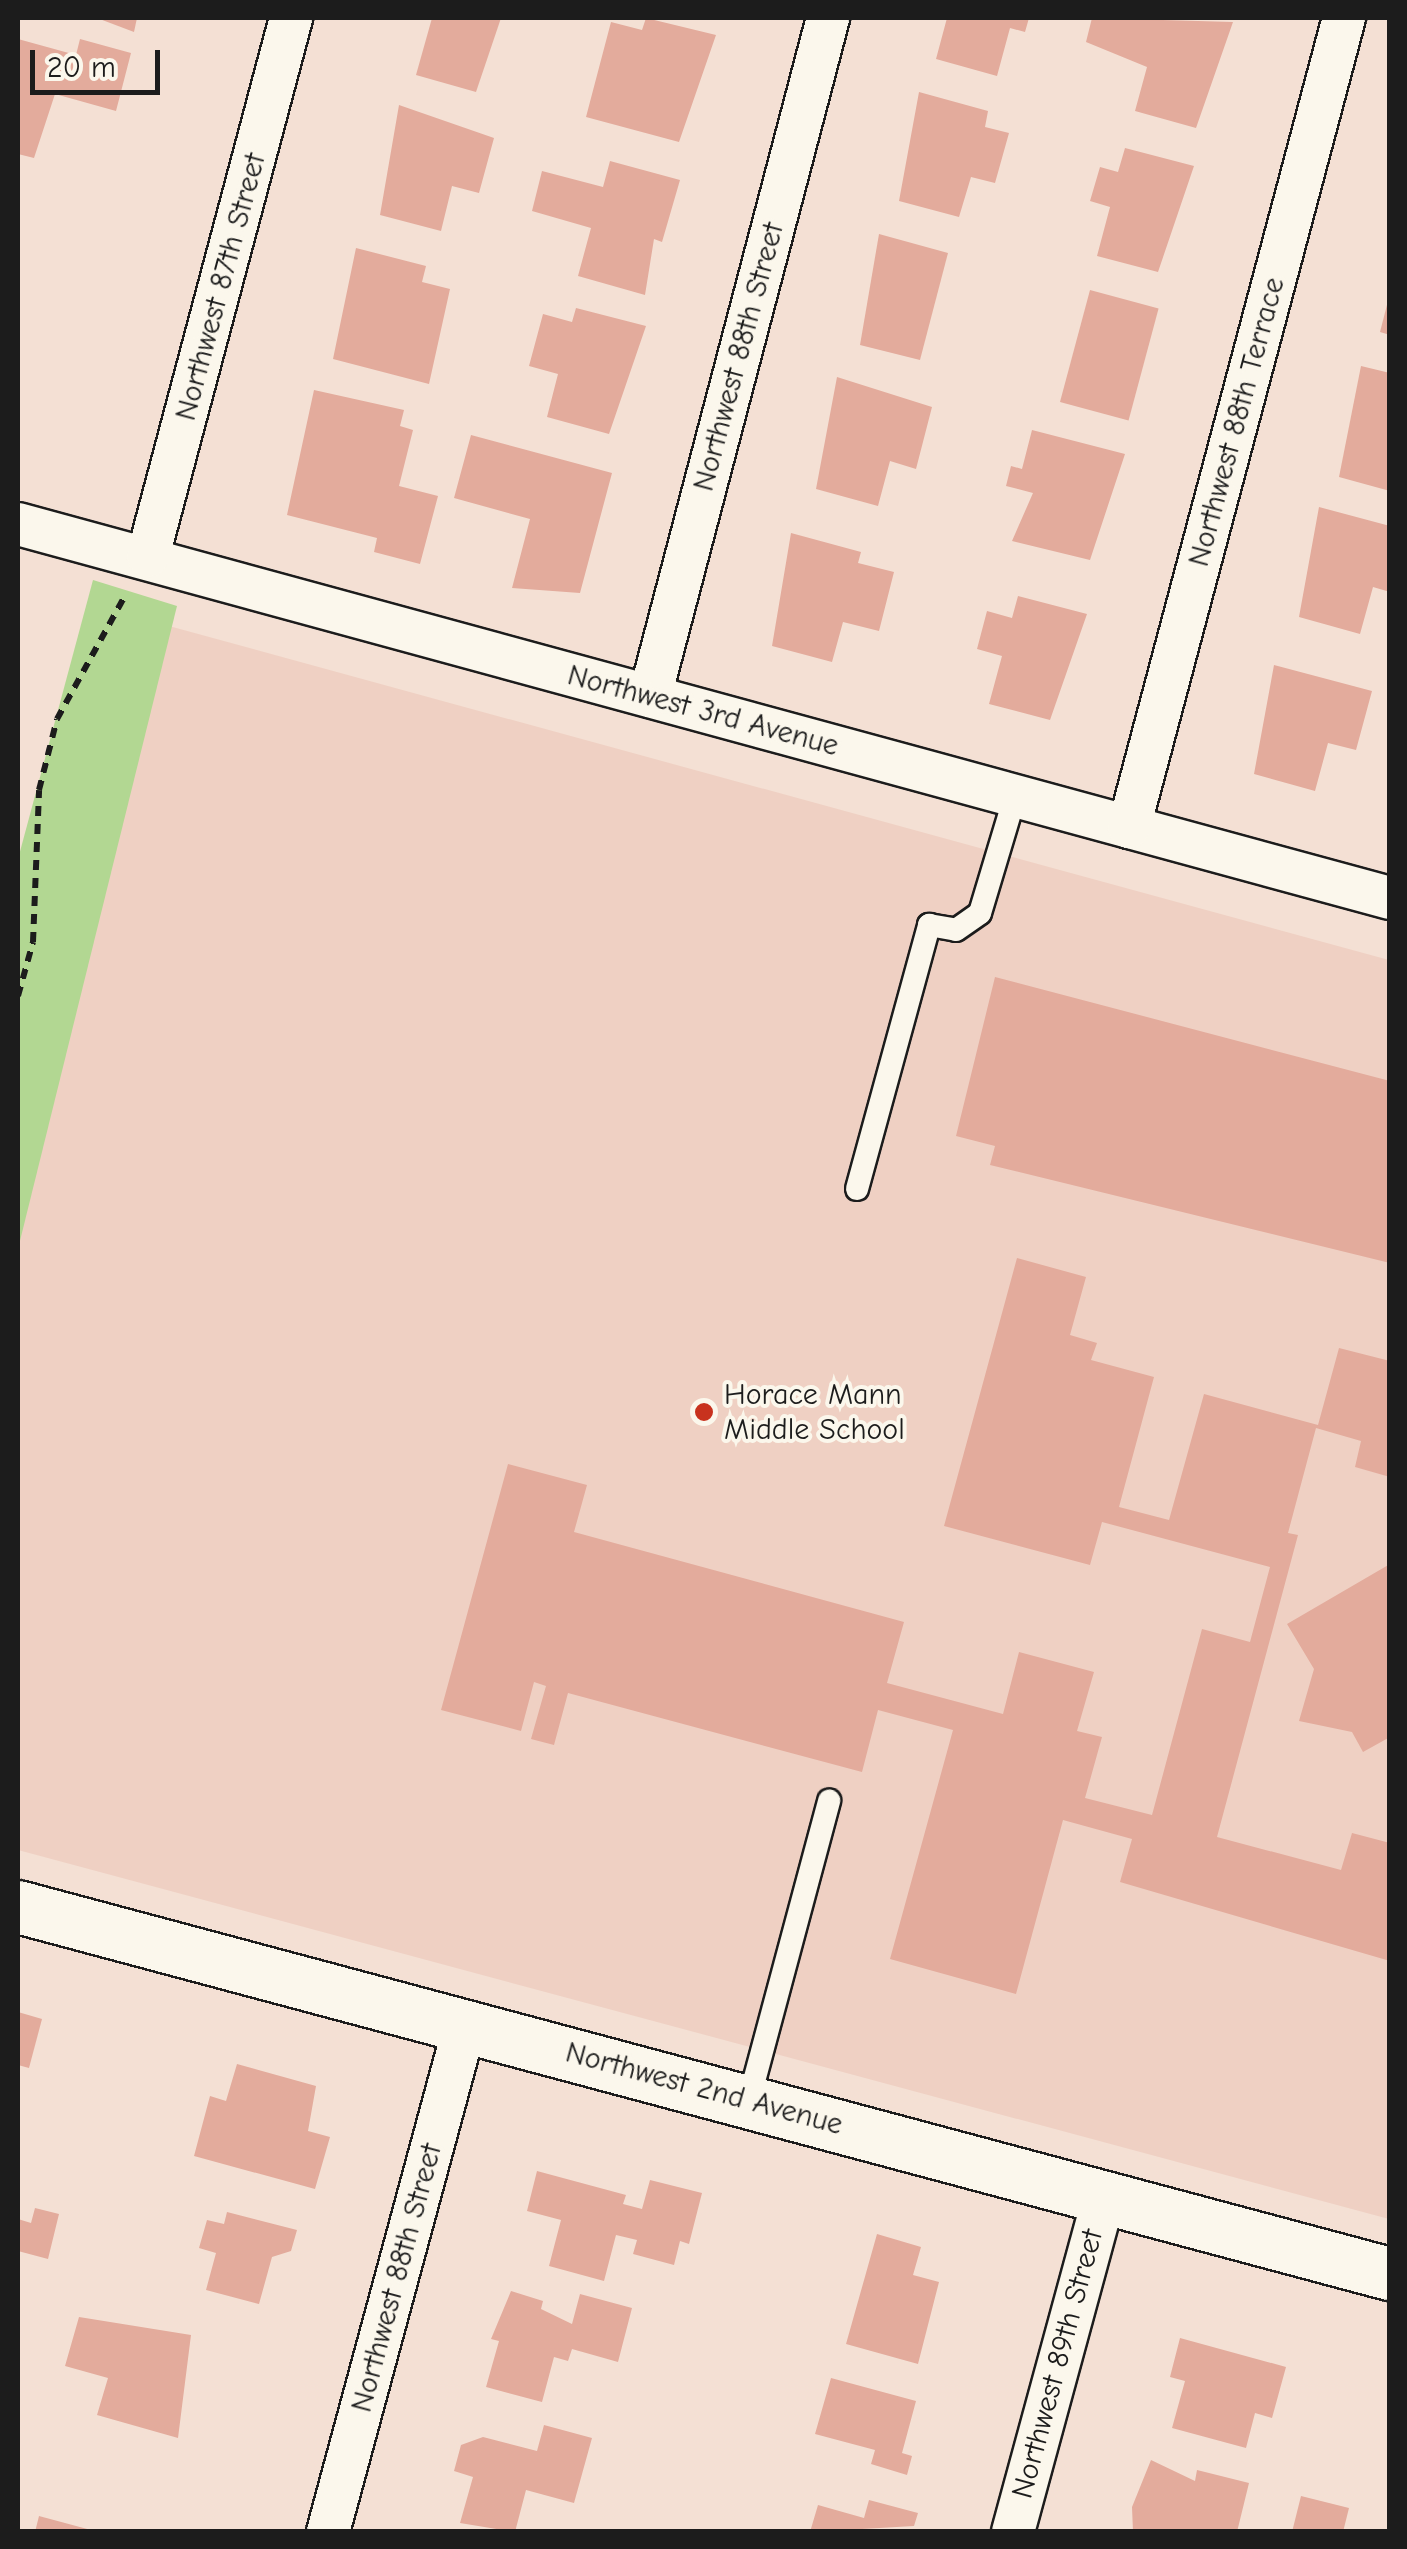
<!DOCTYPE html>
<style>
body{margin:0}
#map{position:relative;width:1407px;height:2549px;overflow:hidden;background:#f4e0d4;font-family:"Comic Neue",sans-serif}
div>[style]{position:absolute}
.built>*{inset:0;background:#efd0c3}
.green>*{inset:0;background:#b2d792}
.building>*{inset:0;background:#e3ab9c;transform-origin:0 0}
.path>*{height:6px;margin-top:-3px;transform-origin:0;background:repeating-linear-gradient(90deg,#1c1c1c 0 10px,transparent 0 18px)}
.roads{filter:drop-shadow(2px 0 #1c1c1c) drop-shadow(-2px 0 #1c1c1c) drop-shadow(0 2px #1c1c1c) drop-shadow(0 -2px #1c1c1c)}
.service>*{height:22px;margin:-11px;padding:0 11px;transform-origin:11px;border-radius:11px;background:#fbf7ec}
.minor>*{height:42px;margin:-21px;padding:0 21px;transform-origin:21px;border-radius:21px;background:#fbf7ec}
.tertiary>*{height:52px;margin:-26px;padding:0 26px;transform-origin:26px;border-radius:26px;background:#fbf7ec}
.dots>*{width:28px;height:28px;translate:-50% -50%;box-sizing:border-box;border:5px solid #fbf7ec;border-radius:50%}
span{translate:-50% -50%;white-space:nowrap;text-align:center;line-height:1.15;-webkit-text-stroke:8px #fbf7ec;paint-order:stroke}
.street-label{font-size:30px;color:#1c1c1c}
.poi-label{font-size:30px;color:#1c1c1c}
.left{translate:0 -50%;text-align:left}
.frame{position:absolute;inset:0;border:20px solid #1c1c1c;pointer-events:none}
.scale{position:absolute;left:30px;top:50px;width:130px;height:45px;box-sizing:border-box;border:5px solid #1c1c1c;border-top:0;padding-left:12px;font-size:30px;line-height:35px;white-space:nowrap;color:#1c1c1c;-webkit-text-stroke:8px #fbf7ec;paint-order:stroke}
</style>
<div id="map">
<div class="built">
<div style="clip-path:polygon(114px 611px,1389px 960px,1389px 2219px,18px 1850px,18px 973px)"></div>
</div>
<div class="green">
<div style="clip-path:polygon(93px 580px,177px 606px,18px 1249px,18px 859px)"></div>
</div>
<div class="building">
<div style="clip-path:polygon(97px 18px,137px 18px,134px 32px)"></div>
<div style="clip-path:polygon(432px 18px,501px 18px,476px 92px,416px 75px)"></div>
<div style="clip-path:polygon(646px 18px,716px 35px,679px 142px,586px 117px,611px 22px,642px 30px)"></div>
<div style="clip-path:polygon(947px 18px,1029px 18px,1025px 32px,1010px 28px,997px 76px,936px 59px)"></div>
<div style="clip-path:polygon(1092px 18px,1233px 22px,1196px 128px,1135px 111px,1147px 67px,1086px 42px)"></div>
<div style="clip-path:polygon(18px 39px,76px 55px,80px 39px,131px 53px,116px 111px,55px 94px,34px 158px,18px 154px)"></div>
<div style="clip-path:polygon(919px 92px,988px 111px,985px 127px,1009px 133px,995px 183px,971px 177px,959px 217px,899px 201px)"></div>
<div style="clip-path:polygon(399px 105px,494px 138px,479px 193px,452px 186px,441px 231px,380px 215px)"></div>
<div style="clip-path:polygon(1125px 148px,1194px 166px,1158px 272px,1097px 256px,1110px 207px,1090px 201px,1100px 167px,1118px 172px)"></div>
<div style="clip-path:polygon(610px 161px,680px 180px,662px 242px,654px 239px,645px 295px,578px 276px,591px 228px,532px 211px,542px 171px,603px 187px)"></div>
<div style="clip-path:polygon(879px 234px,948px 253px,920px 360px,860px 345px)"></div>
<div style="clip-path:polygon(356px 248px,426px 266px,422px 282px,450px 289px,429px 384px,333px 359px)"></div>
<div style="left:1090px;top:290px;width:71px;height:116px;rotate:15deg"></div>
<div style="clip-path:polygon(1388px 301px,1390px 301px,1390px 335px,1380px 332px)"></div>
<div style="clip-path:polygon(576px 308px,646px 326px,609px 434px,547px 417px,558px 374px,529px 366px,543px 314px,572px 322px)"></div>
<div style="clip-path:polygon(1361px 366px,1390px 373px,1390px 491px,1339px 477px)"></div>
<div style="clip-path:polygon(837px 377px,932px 407px,916px 469px,890px 461px,878px 506px,816px 489px)"></div>
<div style="clip-path:polygon(314px 390px,404px 410px,400px 426px,413px 430px,399px 486px,438px 496px,420px 564px,374px 552px,377px 538px,287px 515px)"></div>
<div style="clip-path:polygon(1032px 430px,1125px 454px,1090px 560px,1012px 541px,1033px 493px,1006px 486px,1011px 466px,1022px 469px)"></div>
<div style="clip-path:polygon(471px 435px,612px 473px,580px 593px,512px 588px,530px 519px,454px 498px)"></div>
<div style="clip-path:polygon(1319px 507px,1390px 526px,1390px 592px,1373px 587px,1360px 634px,1299px 617px)"></div>
<div style="clip-path:polygon(791px 533px,861px 552px,858px 563px,894px 572px,879px 631px,843px 622px,832px 662px,772px 646px)"></div>
<div style="clip-path:polygon(1018px 596px,1087px 614px,1050px 720px,989px 704px,1002px 656px,977px 649px,987px 611px,1012px 618px)"></div>
<div style="clip-path:polygon(1274px 665px,1372px 691px,1356px 750px,1328px 743px,1315px 791px,1254px 774px)"></div>
<div style="clip-path:polygon(995px 977px,1390px 1081px,1390px 1263px,990px 1165px,995px 1146px,956px 1136px)"></div>
<div style="clip-path:polygon(1017px 1258px,1086px 1277px,1070px 1335px,1097px 1343px,1091px 1360px,1154px 1377px,1119px 1507px,1169px 1520px,1204px 1394px,1318px 1425px,1339px 1348px,1390px 1361px,1390px 1477px,1355px 1467px,1361px 1441px,1316px 1428px,1288px 1533px,1298px 1535px,1217px 1837px,1341px 1870px,1352px 1833px,1390px 1843px,1390px 1961px,1120px 1882px,1132px 1839px,1063px 1820px,1016px 1994px,890px 1959px,953px 1730px,878px 1710px,862px 1772px,568px 1693px,554px 1745px,531px 1739px,546px 1686px,534px 1682px,521px 1731px,441px 1710px,508px 1464px,587px 1485px,574px 1532px,904px 1622px,887px 1683px,1003px 1714px,1019px 1652px,1094px 1672px,1077px 1731px,1102px 1737px,1085px 1798px,1152px 1815px,1202px 1629px,1250px 1642px,1270px 1567px,1102px 1522px,1090px 1565px,944px 1526px)"></div>
<div style="clip-path:polygon(1390px 1564px,1390px 1737px,1363px 1752px,1352px 1732px,1299px 1721px,1314px 1669px,1287px 1624px)"></div>
<div style="clip-path:polygon(18px 2012px,42px 2019px,29px 2068px,18px 2065px)"></div>
<div style="clip-path:polygon(237px 2064px,316px 2086px,308px 2131px,330px 2137px,315px 2189px,194px 2156px,210px 2096px,226px 2101px)"></div>
<div style="clip-path:polygon(537px 2171px,626px 2195px,623px 2204px,642px 2209px,650px 2180px,702px 2193px,689px 2244px,680px 2241px,674px 2265px,633px 2254px,637px 2240px,616px 2235px,604px 2281px,549px 2266px,561px 2220px,527px 2211px)"></div>
<div style="clip-path:polygon(35px 2208px,59px 2214px,48px 2259px,18px 2251px,18px 2219px,31px 2223px)"></div>
<div style="clip-path:polygon(227px 2212px,297px 2230px,291px 2251px,272px 2257px,259px 2304px,206px 2290px,216px 2253px,199px 2248px,207px 2220px,224px 2224px)"></div>
<div style="clip-path:polygon(877px 2234px,921px 2247px,913px 2275px,939px 2282px,918px 2364px,846px 2344px)"></div>
<div style="clip-path:polygon(511px 2291px,543px 2301px,541px 2309px,572px 2324px,580px 2294px,632px 2308px,618px 2362px,572px 2349px,568px 2361px,554px 2357px,542px 2402px,486px 2387px,499px 2341px,491px 2339px)"></div>
<div style="clip-path:polygon(79px 2317px,191px 2335px,178px 2438px,97px 2415px,108px 2378px,65px 2366px)"></div>
<div style="clip-path:polygon(1180px 2338px,1286px 2367px,1272px 2418px,1255px 2413px,1246px 2448px,1172px 2428px,1185px 2381px,1170px 2377px)"></div>
<div style="clip-path:polygon(831px 2378px,916px 2401px,902px 2453px,912px 2456px,907px 2475px,871px 2464px,875px 2450px,815px 2434px)"></div>
<div style="clip-path:polygon(544px 2425px,592px 2438px,574px 2503px,526px 2490px,515px 2532px,460px 2523px,473px 2477px,454px 2471px,461px 2445px,483px 2437px,537px 2451px)"></div>
<div style="clip-path:polygon(1151px 2460px,1195px 2481px,1197px 2470px,1249px 2483px,1237px 2532px,1133px 2532px,1132px 2507px)"></div>
<div style="clip-path:polygon(1301px 2496px,1349px 2508px,1343px 2532px,1292px 2532px)"></div>
<div style="clip-path:polygon(869px 2500px,918px 2513px,914px 2526px,810px 2532px,818px 2505px,864px 2518px)"></div>
<div style="clip-path:polygon(39px 2516px,91px 2530px,91px 2532px,35px 2532px)"></div>
</div>
<div class="path">
<div style="left:18px;top:996px;width:56px;rotate:-74.5deg"></div>
<div style="left:33px;top:942px;width:152px;rotate:-87.7deg"></div>
<div style="left:39px;top:790px;width:73px;rotate:-75.8deg"></div>
<div style="left:57px;top:719px;width:141px;rotate:-61.1deg"></div>
</div>
<div class="roads">
<div class="service">
<div style="left:857px;top:1189px;width:274px;rotate:-74.7deg"></div>
<div style="left:929px;top:925px;width:27px;rotate:10deg"></div>
<div style="left:956px;top:930px;width:29px;rotate:-35deg"></div>
<div style="left:980px;top:913px;width:122px;rotate:-73.3deg"></div>
<div style="left:749px;top:2100px;width:310px;rotate:-75deg"></div>
</div>
<div class="minor">
<div style="left:18px;top:524px;width:1422px;rotate:15.25deg"></div>
<div style="left:148px;top:556px;width:557px;rotate:-75.11deg"></div>
<div style="left:650px;top:696px;width:701px;rotate:-75.29deg"></div>
<div style="left:1129px;top:827px;width:837px;rotate:-75.12deg"></div>
<div style="left:328px;top:2532px;width:525px;rotate:-74.88deg"></div>
<div style="left:1013px;top:2532px;width:348px;rotate:-74.8deg"></div>
</div>
<div class="tertiary">
<div style="left:18px;top:1907px;width:1420px;rotate:14.98deg"></div>
</div>
</div>
<div class="dots">
<div style="left:704px;top:1412px;background:#c8321e"></div>
</div>
<div class="street-label">
<span style="left:221px;top:287px;rotate:-75deg">Northwest 87th Street</span>
<span style="left:739px;top:357px;rotate:-75deg">Northwest 88th Street</span>
<span style="left:1237px;top:422px;rotate:-75deg">Northwest 88th Terrace</span>
<span style="left:703px;top:711px;rotate:15deg">Northwest 3rd Avenue</span>
<span style="left:704px;top:2089px;rotate:15deg">Northwest 2nd Avenue</span>
<span style="left:397px;top:2278px;rotate:-75deg">Northwest 88th Street</span>
<span style="left:1058px;top:2364px;rotate:-75deg">Northwest 89th Street</span>
</div>
<div class="poi-label">
<span class="left" style="left:724px;top:1412px">Horace Mann<br>Middle School</span>
</div>
<div class="frame"></div>
<div class="scale">20 m</div>
</div>
